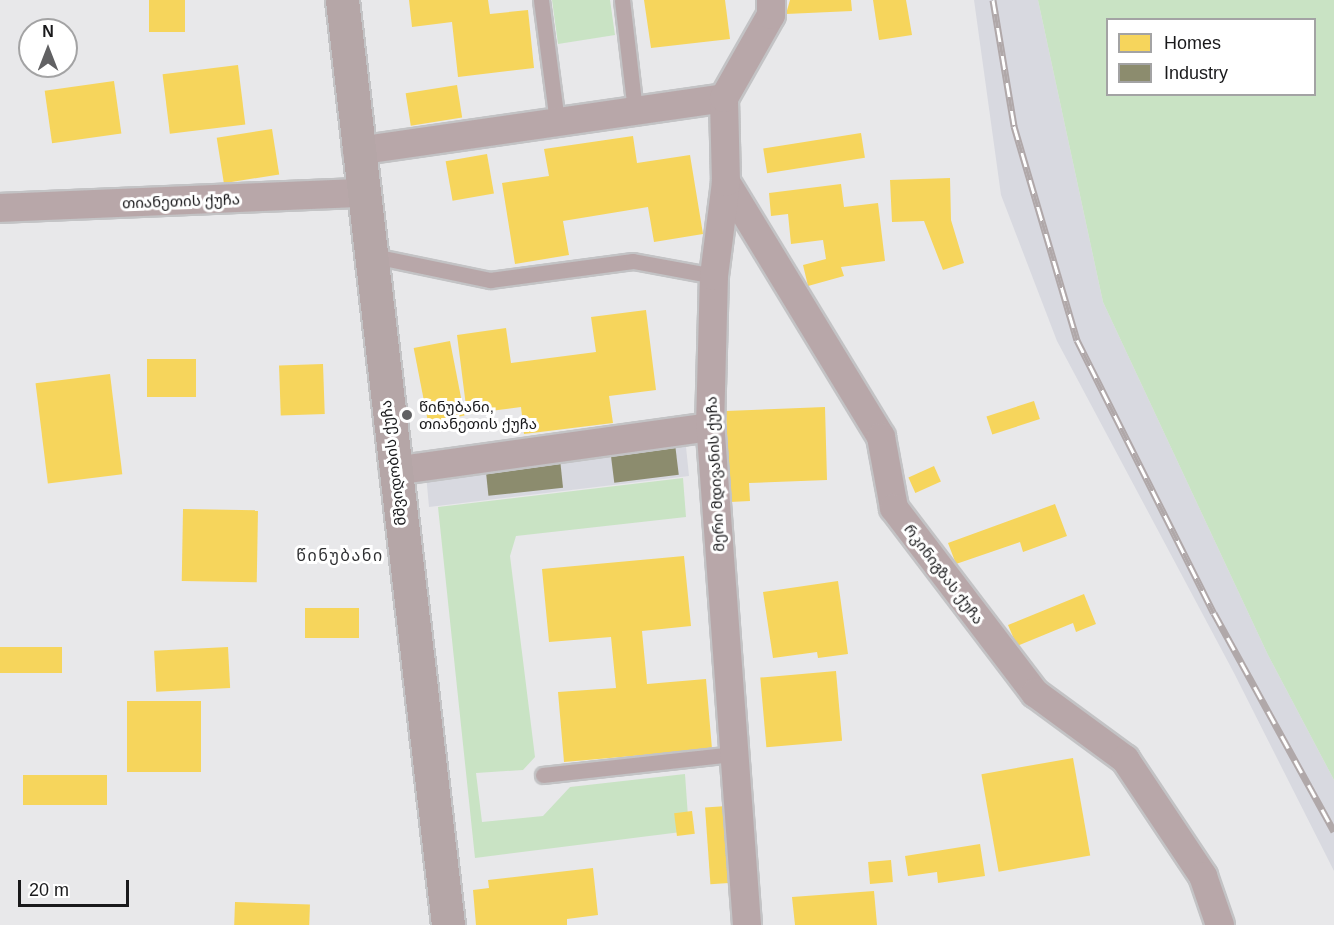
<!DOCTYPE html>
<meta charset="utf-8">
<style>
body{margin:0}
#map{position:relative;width:1334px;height:925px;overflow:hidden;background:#e8e8ea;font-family:Arial,"Noto Sans Georgian",sans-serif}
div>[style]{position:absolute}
.built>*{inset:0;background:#d8d9e0}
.green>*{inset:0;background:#c9e3c4}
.homes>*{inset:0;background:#f6d55c;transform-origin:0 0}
.industry>*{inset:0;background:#8c8c6e;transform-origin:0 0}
.roads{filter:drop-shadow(2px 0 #c3c3c5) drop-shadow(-2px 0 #c3c3c5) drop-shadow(0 2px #c3c3c5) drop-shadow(0 -2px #c3c3c5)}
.lane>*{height:15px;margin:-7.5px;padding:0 7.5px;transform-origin:7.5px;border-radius:7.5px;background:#b8a7a9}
.street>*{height:28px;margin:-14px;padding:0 14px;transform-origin:14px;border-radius:14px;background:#b8a7a9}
.secondary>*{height:33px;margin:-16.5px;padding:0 16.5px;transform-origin:16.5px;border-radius:16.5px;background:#b5a6a7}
.rail>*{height:7px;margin-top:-3.5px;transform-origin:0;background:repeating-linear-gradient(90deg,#fff 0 14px,#b0a8a9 0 28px);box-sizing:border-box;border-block:2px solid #b0a8a9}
.dots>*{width:16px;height:16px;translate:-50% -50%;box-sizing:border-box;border:3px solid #fff;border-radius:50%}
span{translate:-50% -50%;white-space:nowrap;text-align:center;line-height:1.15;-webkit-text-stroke:6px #fff;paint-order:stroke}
.street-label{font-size:15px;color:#19191b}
.poi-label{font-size:15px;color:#19191b}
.left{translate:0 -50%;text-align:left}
.neighbourhood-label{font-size:16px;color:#2f3032;letter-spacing:1.5px}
.legend{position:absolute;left:1106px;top:18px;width:210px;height:78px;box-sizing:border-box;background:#fff;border:2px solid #a3a3a4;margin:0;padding:8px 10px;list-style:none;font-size:18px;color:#19191b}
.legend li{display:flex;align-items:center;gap:12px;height:30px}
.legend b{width:30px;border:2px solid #a3a3a4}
.north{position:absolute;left:18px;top:18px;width:60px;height:60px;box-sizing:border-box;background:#fff;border:2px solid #a3a3a4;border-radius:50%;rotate:0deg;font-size:16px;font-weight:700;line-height:24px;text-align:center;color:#19191b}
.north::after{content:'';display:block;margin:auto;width:21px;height:27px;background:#616163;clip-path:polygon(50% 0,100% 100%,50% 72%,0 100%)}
.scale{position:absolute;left:18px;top:880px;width:111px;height:27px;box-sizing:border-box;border:3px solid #19191b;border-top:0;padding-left:8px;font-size:18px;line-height:21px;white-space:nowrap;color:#19191b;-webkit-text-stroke:4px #fff;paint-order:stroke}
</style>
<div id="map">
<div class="built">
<div style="clip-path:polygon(974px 0,1038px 0,1103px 302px,1268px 655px,1334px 780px,1334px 871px,1234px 673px,1057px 341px,1001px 195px)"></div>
<div style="clip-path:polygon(685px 437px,689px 476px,429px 507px,426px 474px)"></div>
</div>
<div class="green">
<div style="clip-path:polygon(552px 0,610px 0,615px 35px,558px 44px)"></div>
<div style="clip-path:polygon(evenodd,1038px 0,1334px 0,1334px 780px,1268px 655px,1103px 302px,1038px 0,1108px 20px,1314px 20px,1314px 94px,1108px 94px,1108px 20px)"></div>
<div style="clip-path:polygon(683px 478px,686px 517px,516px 536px,510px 556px,535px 757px,523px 770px,476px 773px,482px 822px,543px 816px,570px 787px,685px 774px,689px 831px,475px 858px,438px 507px)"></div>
</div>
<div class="homes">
<div style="left:149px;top:0;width:36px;height:32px"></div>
<div style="clip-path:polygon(409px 0,488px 0,490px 14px,528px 10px,534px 68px,458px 77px,452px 22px,412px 27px)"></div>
<div style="clip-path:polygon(644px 0,725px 0,730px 39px,651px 48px)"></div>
<div style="clip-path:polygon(790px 0,851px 0,852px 11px,786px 14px)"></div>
<div style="clip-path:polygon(873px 0,906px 0,912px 35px,879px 40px)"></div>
<div style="left:238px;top:65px;width:60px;height:76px;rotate:83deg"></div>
<div style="left:114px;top:81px;width:53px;height:70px;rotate:82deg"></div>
<div style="left:457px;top:85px;width:33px;height:52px;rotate:81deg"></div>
<div style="left:272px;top:129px;width:46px;height:56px;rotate:81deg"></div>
<div style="left:861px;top:133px;width:25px;height:99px;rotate:81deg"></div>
<div style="clip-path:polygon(633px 136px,637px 163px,690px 155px,703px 234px,654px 242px,648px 207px,563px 221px,569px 255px,515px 264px,502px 183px,549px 176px,544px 149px)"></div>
<div style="left:487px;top:154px;width:40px;height:42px;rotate:80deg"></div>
<div style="clip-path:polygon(950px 178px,951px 220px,964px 263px,943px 270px,924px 221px,892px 222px,890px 180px)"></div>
<div style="clip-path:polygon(841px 184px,844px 207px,878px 203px,885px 261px,841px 267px,844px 276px,808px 286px,803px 265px,826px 259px,823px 240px,791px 244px,788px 214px,771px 216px,769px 193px)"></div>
<div style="clip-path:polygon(646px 310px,656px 390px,609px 396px,613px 423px,524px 434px,521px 407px,467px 414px,457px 335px,506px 328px,511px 363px,596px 352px,591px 317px)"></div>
<div style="left:450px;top:341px;width:76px;height:37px;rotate:79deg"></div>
<div style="left:147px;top:359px;width:49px;height:38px"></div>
<div style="left:323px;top:364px;width:50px;height:44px;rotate:88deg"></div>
<div style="left:110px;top:374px;width:101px;height:75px;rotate:83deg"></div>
<div style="left:1034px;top:401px;width:19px;height:50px;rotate:72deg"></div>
<div style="clip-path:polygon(825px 407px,827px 480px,749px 483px,750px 501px,730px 502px,726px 411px)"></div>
<div style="left:934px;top:466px;width:17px;height:28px;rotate:66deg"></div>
<div style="clip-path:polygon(1055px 504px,1067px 536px,1023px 552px,1020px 542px,956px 564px,948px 543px)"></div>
<div style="left:183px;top:509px;width:75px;height:72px;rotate:1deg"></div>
<div style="clip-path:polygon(684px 556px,691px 626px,642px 631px,647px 684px,706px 679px,712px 749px,564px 762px,558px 692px,616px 688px,611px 637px,549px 642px,542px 569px)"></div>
<div style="clip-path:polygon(838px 581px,848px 654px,818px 658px,817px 652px,773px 658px,763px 592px)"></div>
<div style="clip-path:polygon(1084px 594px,1096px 624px,1076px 632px,1073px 623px,1017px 646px,1008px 625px)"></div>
<div style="left:359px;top:608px;width:30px;height:54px;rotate:90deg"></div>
<div style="left:0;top:647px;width:62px;height:26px"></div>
<div style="left:228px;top:647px;width:41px;height:74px;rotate:87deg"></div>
<div style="left:836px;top:671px;width:70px;height:76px;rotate:85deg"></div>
<div style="left:127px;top:701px;width:74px;height:71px"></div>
<div style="left:1073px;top:758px;width:99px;height:93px;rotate:80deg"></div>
<div style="left:23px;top:775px;width:84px;height:30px"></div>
<div style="left:727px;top:806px;width:77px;height:22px;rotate:86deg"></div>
<div style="left:692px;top:811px;width:23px;height:18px;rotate:83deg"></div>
<div style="clip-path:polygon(980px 844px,985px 876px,938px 883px,937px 872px,908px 876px,905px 856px)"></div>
<div style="left:891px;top:860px;width:22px;height:23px;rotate:85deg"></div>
<div style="clip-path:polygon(593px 868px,598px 915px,567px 919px,567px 925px,476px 925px,473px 890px,489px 888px,488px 880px)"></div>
<div style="clip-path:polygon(874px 891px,877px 925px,795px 925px,792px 897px)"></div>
<div style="left:235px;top:902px;width:75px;height:23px;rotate:2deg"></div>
</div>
<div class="industry">
<div style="left:675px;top:444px;width:31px;height:65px;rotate:83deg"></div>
<div style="left:560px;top:459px;width:29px;height:75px;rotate:84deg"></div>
</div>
<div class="roads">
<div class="lane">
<div style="left:541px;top:0;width:123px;rotate:82.5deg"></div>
<div style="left:622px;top:0;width:111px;rotate:83.3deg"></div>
<div style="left:369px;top:255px;width:124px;rotate:11.7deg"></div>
<div style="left:490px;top:280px;width:144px;rotate:-7.6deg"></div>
<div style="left:633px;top:261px;width:82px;rotate:10.5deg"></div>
<div style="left:543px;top:775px;width:192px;rotate:-6.3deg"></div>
</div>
<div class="street">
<div style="left:357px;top:151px;width:371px;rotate:-8.2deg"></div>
<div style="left:726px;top:182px;width:298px;rotate:58.7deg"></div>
<div style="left:881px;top:437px;width:72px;rotate:79.6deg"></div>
<div style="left:894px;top:508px;width:233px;rotate:52.7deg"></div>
<div style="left:1035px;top:693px;width:112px;rotate:36.3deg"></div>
<div style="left:1125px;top:759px;width:141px;rotate:56.3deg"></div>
<div style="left:1203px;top:876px;width:52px;rotate:70.9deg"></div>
<div style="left:0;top:208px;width:362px;rotate:-2.4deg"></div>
<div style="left:394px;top:471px;width:319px;rotate:-7.9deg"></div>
<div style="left:747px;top:925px;width:499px;rotate:-94.2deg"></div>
<div style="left:710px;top:427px;width:151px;rotate:-88.5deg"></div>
<div style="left:714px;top:276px;width:95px;rotate:-82.7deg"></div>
<div style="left:726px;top:182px;width:84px;rotate:-91.4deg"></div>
<div style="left:724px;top:98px;width:95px;rotate:-60.5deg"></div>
<div style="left:771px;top:15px;width:15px;rotate:-90deg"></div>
</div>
<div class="secondary">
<div style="left:342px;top:0;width:931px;rotate:83.46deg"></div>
</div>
</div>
<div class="rail">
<div style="left:993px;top:0;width:128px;rotate:80.5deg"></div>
<div style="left:1014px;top:126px;width:223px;rotate:73.6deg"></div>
<div style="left:1077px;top:340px;width:305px;rotate:63.4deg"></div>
<div style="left:1214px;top:613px;width:249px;rotate:61.2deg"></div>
</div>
<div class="dots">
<div style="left:407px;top:415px;background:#616163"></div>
</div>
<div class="street-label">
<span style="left:181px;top:201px;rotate:-2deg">თიანეთის ქუჩა</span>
<span style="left:393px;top:463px;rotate:-97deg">მშვიდობის ქუჩა</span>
<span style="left:715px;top:474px;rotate:-93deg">მერი მდივანის ქუჩა</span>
<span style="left:944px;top:574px;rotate:53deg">რკინიგზას ქუჩა</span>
</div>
<div class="poi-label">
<span class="left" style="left:419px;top:415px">წინუბანი,<br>თიანეთის ქუჩა</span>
</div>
<div class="neighbourhood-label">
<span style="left:340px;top:556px">წინუბანი</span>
</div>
<ul class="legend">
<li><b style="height:16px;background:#f6d55c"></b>Homes</li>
<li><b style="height:16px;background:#8c8c6e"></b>Industry</li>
</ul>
<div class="north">N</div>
<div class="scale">20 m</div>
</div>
